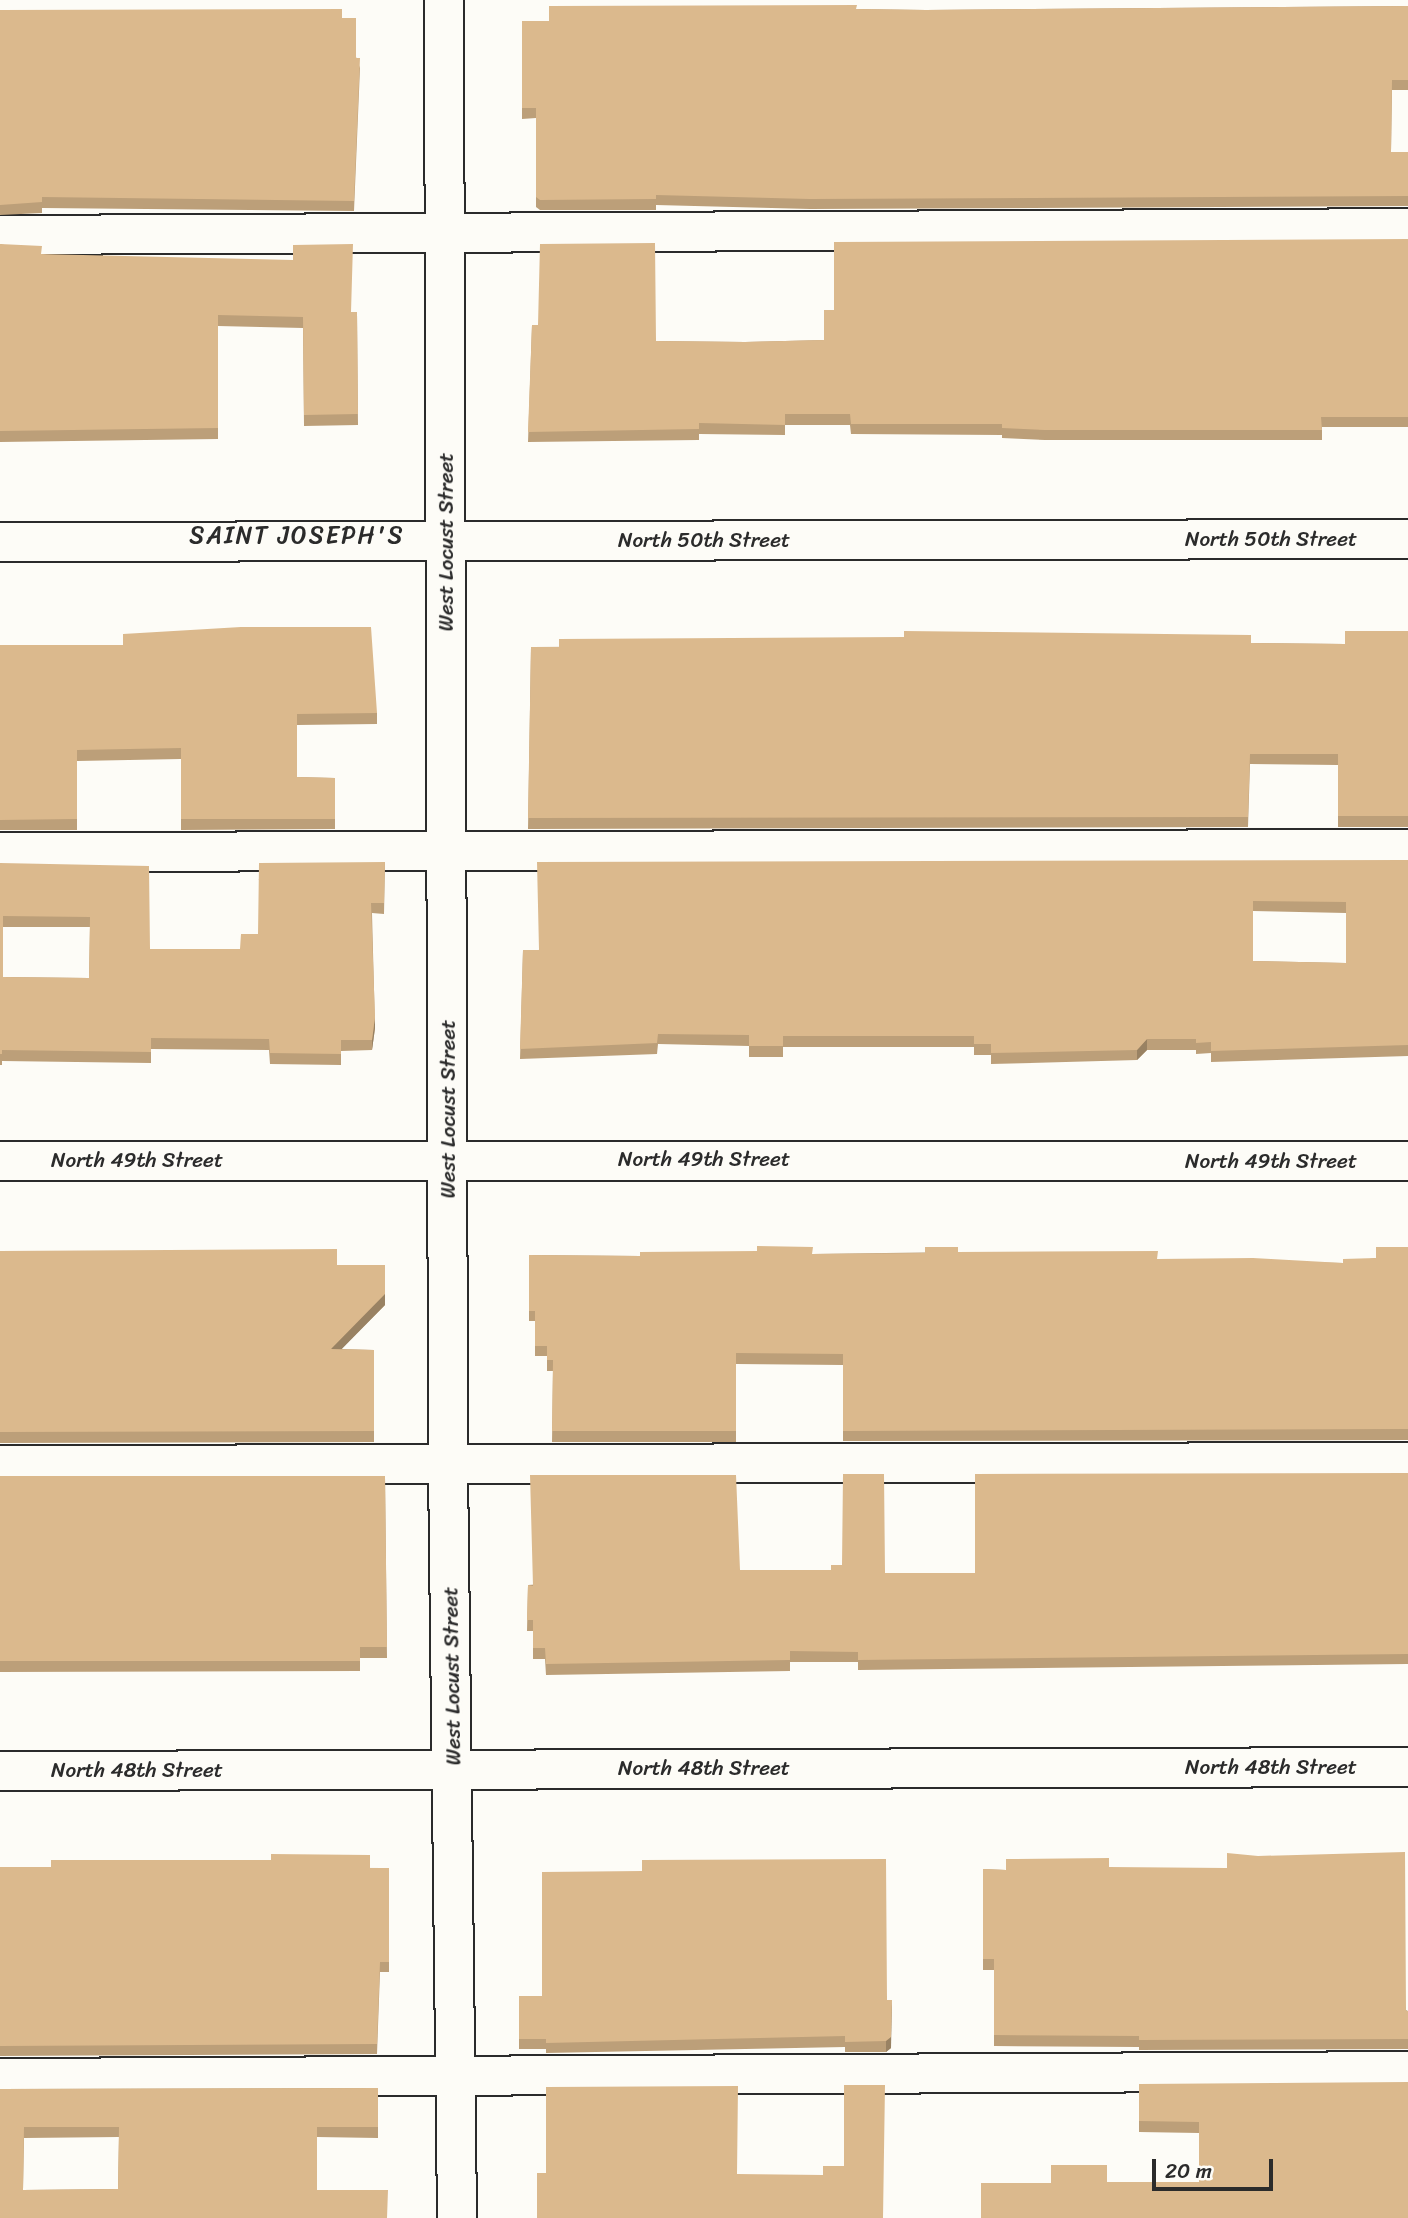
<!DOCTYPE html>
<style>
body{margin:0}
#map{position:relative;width:1408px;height:2218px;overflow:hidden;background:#fdfcf7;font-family:Sriracha,sans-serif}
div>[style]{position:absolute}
.roads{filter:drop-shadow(2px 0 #2b2b2b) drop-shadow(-2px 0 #2b2b2b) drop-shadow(0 2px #2b2b2b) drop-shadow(0 -2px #2b2b2b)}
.minor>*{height:38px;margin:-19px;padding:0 19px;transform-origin:19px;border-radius:19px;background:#fdfcf7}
.wall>*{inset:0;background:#bc9f79}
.shaded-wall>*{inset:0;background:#998263}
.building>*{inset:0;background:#dbb98d}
span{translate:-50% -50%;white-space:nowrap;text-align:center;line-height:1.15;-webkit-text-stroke:5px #fdfcf7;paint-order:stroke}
.street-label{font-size:21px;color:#2b2b2b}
.quarter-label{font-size:24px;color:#2b2b2b;letter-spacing:2px}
.scale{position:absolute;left:1152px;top:2159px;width:121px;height:32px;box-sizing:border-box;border:4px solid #2b2b2b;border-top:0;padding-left:9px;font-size:21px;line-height:24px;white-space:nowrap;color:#2b2b2b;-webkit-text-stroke:5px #fdfcf7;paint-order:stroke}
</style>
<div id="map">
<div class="roads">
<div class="minor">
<div style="left:444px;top:0;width:1467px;rotate:89.84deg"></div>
<div style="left:448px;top:1467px;width:751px;rotate:89.31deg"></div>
<div style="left:0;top:235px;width:1408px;rotate:-0.28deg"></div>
<div style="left:0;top:542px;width:1408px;rotate:-0.12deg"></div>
<div style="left:0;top:852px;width:1408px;rotate:-0.12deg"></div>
<div style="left:0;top:1161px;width:1408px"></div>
<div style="left:0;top:1465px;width:1408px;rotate:-0.12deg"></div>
<div style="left:0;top:1771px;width:1408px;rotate:-0.16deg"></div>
<div style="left:0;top:2078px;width:1408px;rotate:-0.28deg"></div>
</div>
</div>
<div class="wall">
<div style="clip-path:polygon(1408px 6px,1408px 90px,1392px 90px,1391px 152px,1408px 152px,1408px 206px,810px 209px,656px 205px,656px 210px,540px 210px,536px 207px,536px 118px,522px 119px,522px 21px,549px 21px,857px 9px,926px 10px)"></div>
<div style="clip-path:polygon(0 10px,342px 18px,360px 68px,354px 211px,42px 208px,42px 213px,0 215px)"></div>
<div style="clip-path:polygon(1408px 239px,1408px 427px,1322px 427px,1322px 440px,1045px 440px,1002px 438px,1002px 435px,851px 434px,850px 425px,785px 425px,785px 435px,699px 434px,699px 440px,528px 442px,532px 325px,656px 341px,745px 342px,824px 340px,834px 310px)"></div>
<div style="clip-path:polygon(0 244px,41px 254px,351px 312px,357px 312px,358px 425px,304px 426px,303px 328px,218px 326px,218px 439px,0 442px)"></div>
<div style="clip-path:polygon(1408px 631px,1408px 827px,1338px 827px,1338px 765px,1250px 764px,1248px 827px,528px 829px,531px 647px,1251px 643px,1345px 644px)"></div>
<div style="clip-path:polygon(0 645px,377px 713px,377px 724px,297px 725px,297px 777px,335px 778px,335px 829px,181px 830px,181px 759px,77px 761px,77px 830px,0 830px)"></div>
<div style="clip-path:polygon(evenodd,1408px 860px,1408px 1056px,1211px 1062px,1211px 1053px,1196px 1054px,1196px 1050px,1147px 1050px,1137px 1060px,991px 1064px,991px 1055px,974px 1055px,974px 1047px,783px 1047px,783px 1057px,749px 1057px,749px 1046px,658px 1044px,657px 1054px,520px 1059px,523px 950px,538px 950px,1408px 860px,1253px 911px,1346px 913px,1346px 963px,1253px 961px,1253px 911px)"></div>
<div style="clip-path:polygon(evenodd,385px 862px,384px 914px,372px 913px,375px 1028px,372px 1050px,341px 1051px,341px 1065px,270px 1064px,269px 1050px,151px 1049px,151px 1063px,2px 1061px,2px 1065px,0 1065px,0 863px,150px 949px,240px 949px,258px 934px,385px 862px,3px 927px,90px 927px,89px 978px,3px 977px,3px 927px)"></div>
<div style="clip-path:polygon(1408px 1247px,1408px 1440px,843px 1441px,843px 1365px,736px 1364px,736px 1442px,552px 1442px,553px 1371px,547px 1371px,547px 1356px,535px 1356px,535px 1321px,529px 1321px,529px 1255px,640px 1256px,812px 1254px,958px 1252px,1158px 1259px,1343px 1263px,1376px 1258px)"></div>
<div style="clip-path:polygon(0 1251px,337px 1265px,385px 1305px,341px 1349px,374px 1350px,374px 1442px,0 1443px)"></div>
<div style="clip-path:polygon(1408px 1473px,1408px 1664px,858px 1670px,858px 1662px,790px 1662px,790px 1671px,546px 1675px,545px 1659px,533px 1659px,533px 1631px,527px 1631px,528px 1585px,740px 1570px,885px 1573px,975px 1573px)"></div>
<div style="clip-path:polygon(0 1476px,385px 1476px,387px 1658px,360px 1658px,360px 1671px,0 1672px)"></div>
<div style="clip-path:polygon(0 1867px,389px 1868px,389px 1972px,380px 1972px,377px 2054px,0 2056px)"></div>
<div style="clip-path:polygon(1109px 1867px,1408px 2011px,1408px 2049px,1139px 2050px,1139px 2047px,994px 2046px,994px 1970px,983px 1970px,983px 1869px,1006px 1870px)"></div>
<div style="clip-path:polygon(519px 1996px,887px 2000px,891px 2048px,886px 2052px,845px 2052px,845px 2047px,546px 2053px,546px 2049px,519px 2049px)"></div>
<div style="clip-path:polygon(1139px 2084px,1408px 2218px,1107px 2182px,1199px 2182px,1199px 2133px,1139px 2132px)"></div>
<div style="clip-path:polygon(evenodd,378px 2088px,378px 2138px,317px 2137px,317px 2190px,0 2218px,0 2089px,378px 2088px,119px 2137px,118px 2189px,23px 2190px,24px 2138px,119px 2137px)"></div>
</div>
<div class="shaded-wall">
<div style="clip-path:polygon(375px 1017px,375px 1028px,372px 1050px,372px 1040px)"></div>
<div style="clip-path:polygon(1147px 1039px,1147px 1050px,1137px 1060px,1137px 1050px)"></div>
<div style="clip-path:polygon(385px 1265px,385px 1305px,331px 1360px,331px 1349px)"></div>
<div style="clip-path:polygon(892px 2000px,891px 2048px,886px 2052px,886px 2041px)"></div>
</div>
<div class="building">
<div style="clip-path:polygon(857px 5px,856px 9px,926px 10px,1408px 6px,1408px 80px,1392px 80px,1391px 152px,1408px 152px,1408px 196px,810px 199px,656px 195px,656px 199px,540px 200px,536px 197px,536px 108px,522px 108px,522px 21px,549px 21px,549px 6px)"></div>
<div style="clip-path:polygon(342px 9px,342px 18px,356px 18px,356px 58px,360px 58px,354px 201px,42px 197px,42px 202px,0 205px,0 10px)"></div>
<div style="clip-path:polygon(1408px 239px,1408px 417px,1321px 417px,1322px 430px,1045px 430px,1002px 428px,1002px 424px,851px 424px,850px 414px,785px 414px,785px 425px,699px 423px,699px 429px,528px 432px,532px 325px,538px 325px,540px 244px,655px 243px,656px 341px,745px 342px,824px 340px,824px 310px,834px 310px,834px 242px)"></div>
<div style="clip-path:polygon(0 244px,42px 246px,41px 254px,293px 260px,293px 245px,353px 244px,351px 312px,357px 312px,358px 414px,304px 415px,303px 317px,218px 315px,218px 428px,0 431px)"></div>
<div style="clip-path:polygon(241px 627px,371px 627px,377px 713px,297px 714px,297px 777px,335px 778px,335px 819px,181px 819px,181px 748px,77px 750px,77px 819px,0 820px,0 645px,123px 645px,123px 634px)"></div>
<div style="clip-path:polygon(904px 631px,1251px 635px,1251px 643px,1345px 644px,1345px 631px,1408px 631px,1408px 816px,1338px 816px,1338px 754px,1250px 754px,1248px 817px,528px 818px,531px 647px,559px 647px,559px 639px,904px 637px)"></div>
<div style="clip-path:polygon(evenodd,1408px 860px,1408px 1045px,1211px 1051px,1211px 1042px,1196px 1043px,1196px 1039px,1147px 1039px,1137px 1050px,991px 1053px,991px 1044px,974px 1044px,974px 1036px,783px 1036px,783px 1046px,749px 1046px,749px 1035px,658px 1034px,657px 1043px,520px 1049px,523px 950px,539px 950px,537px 862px,1408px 860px,1253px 901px,1346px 902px,1346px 963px,1253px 961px,1253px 901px)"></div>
<div style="clip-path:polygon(evenodd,385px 862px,384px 903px,371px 903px,375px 1017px,372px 1040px,341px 1040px,341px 1054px,270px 1053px,269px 1039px,151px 1038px,151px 1052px,2px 1050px,2px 1054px,0 1054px,0 863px,149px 866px,150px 949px,240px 949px,241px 934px,258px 934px,259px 863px,385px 862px,3px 916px,90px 917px,89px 978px,3px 977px,3px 916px)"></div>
<div style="clip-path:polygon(757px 1246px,813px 1247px,812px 1254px,925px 1253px,925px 1247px,958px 1247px,958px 1252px,1158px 1251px,1157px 1259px,1253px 1258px,1343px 1263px,1343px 1259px,1376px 1258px,1376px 1247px,1408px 1247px,1408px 1429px,843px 1431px,843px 1354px,736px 1353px,736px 1431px,552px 1431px,553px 1360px,547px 1360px,547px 1346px,535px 1346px,535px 1311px,529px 1311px,529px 1255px,640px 1256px,640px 1252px,757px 1251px)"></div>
<div style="clip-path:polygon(337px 1249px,337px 1265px,385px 1265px,385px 1294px,331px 1349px,374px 1350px,374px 1431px,0 1432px,0 1251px)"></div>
<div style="clip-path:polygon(1408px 1473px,1408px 1654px,858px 1660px,858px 1652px,790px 1651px,790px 1660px,546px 1664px,545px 1648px,533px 1648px,533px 1620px,527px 1620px,528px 1585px,533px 1586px,530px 1475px,736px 1475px,740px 1570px,831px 1570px,831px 1565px,842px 1565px,843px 1474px,884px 1474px,885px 1573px,975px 1573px,975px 1474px)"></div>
<div style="clip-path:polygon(0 1476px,385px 1476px,387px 1647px,360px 1647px,360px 1661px,0 1661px)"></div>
<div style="clip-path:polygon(1405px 1852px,1406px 2011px,1408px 2011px,1408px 2039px,1139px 2040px,1139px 2036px,994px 2035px,994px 1959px,983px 1959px,983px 1869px,1006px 1870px,1006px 1859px,1109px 1858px,1109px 1867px,1227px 1868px,1227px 1853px,1258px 1856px)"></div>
<div style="clip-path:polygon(271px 1854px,370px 1855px,370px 1868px,389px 1868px,389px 1962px,380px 1962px,377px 2044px,0 2046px,0 1867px,51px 1867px,51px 1860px,271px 1860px)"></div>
<div style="clip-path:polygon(886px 1859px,887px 2000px,892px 2000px,891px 2037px,886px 2041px,845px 2042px,845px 2036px,546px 2043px,546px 2039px,519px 2039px,519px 1996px,542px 1996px,542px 1872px,642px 1871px,642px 1860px)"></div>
<div style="clip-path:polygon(1408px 2082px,1408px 2218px,981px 2218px,981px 2183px,1051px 2183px,1051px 2165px,1107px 2165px,1107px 2182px,1199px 2182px,1199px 2122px,1139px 2121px,1139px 2084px)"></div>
<div style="clip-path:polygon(844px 2085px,885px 2085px,883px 2218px,537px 2218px,537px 2173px,546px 2173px,546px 2087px,738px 2086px,737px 2174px,823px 2175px,823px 2166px,844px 2166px)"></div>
<div style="clip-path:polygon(evenodd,378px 2088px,378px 2127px,317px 2127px,317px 2190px,388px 2190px,387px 2218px,0 2218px,0 2089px,378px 2088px,24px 2127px,119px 2127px,118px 2189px,23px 2190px,24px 2127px)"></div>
</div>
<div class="street-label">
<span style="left:1271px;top:539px">North 50th Street</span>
<span style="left:704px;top:540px">North 50th Street</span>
<span style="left:446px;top:542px;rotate:-90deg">West Locust Street</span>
<span style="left:448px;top:1109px;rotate:-90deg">West Locust Street</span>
<span style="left:704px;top:1159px">North 49th Street</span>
<span style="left:137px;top:1160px">North 49th Street</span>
<span style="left:1271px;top:1161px">North 49th Street</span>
<span style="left:452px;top:1676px;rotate:-91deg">West Locust Street</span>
<span style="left:1271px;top:1767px">North 48th Street</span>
<span style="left:704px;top:1768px">North 48th Street</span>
<span style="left:137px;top:1770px">North 48th Street</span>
</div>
<div class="quarter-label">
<span style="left:297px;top:536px">SAINT JOSEPH'S</span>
</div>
<div class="scale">20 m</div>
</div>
